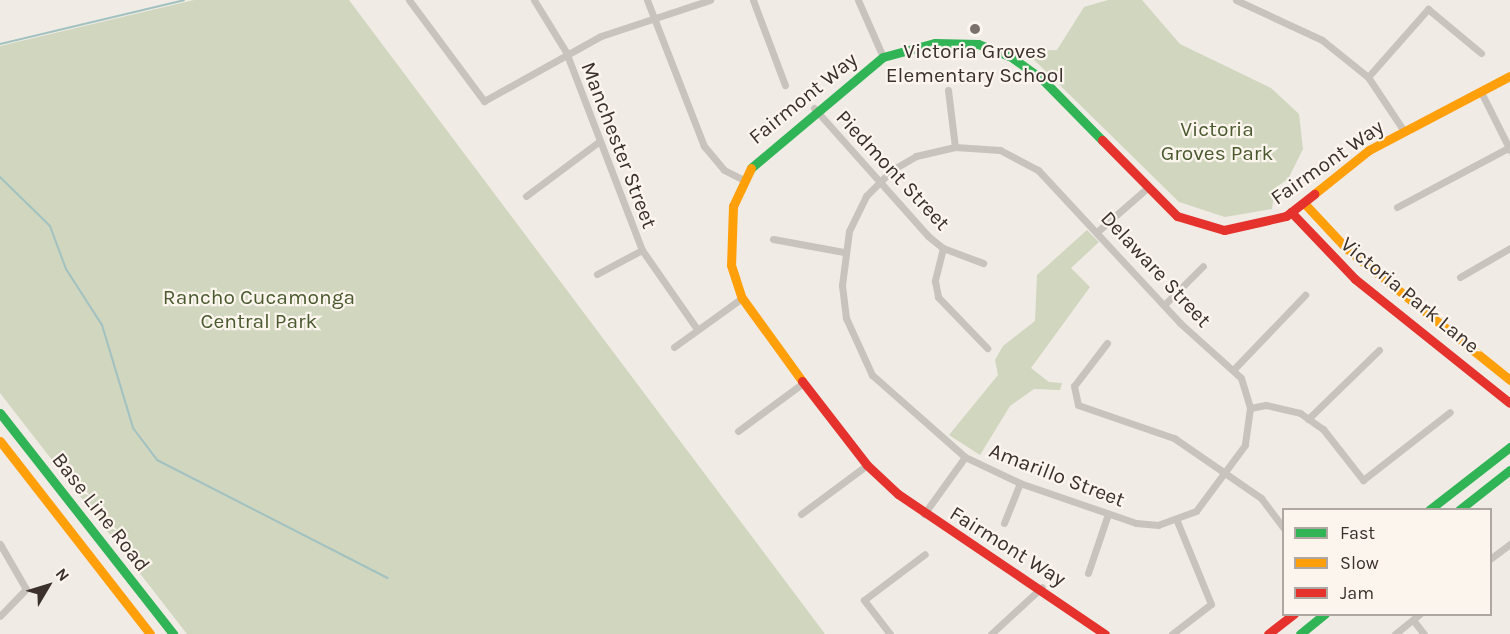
<!DOCTYPE html>
<style>
body{margin:0}
#map{position:relative;width:1510px;height:634px;overflow:hidden;background:#f0ebe5;font-family:Karla,sans-serif}
div>[style]{position:absolute}
.green>*{inset:0;background:#d1d6bf}
.stream>*{height:2px;margin:-1px;padding:0 1px;transform-origin:1px;border-radius:1px;background:#a1c2c1}
.street>*{height:7px;margin:-3.5px;padding:0 3.5px;transform-origin:3.5px;border-radius:3.5px;background:#c9c3be}
.fast>*{height:9px;margin:-4.5px;padding:0 4.5px;transform-origin:4.5px;border-radius:4.5px;background:#30b455}
.slow>*{height:9px;margin:-4.5px;padding:0 4.5px;transform-origin:4.5px;border-radius:4.5px;background:#ff9f0a}
.jam>*{height:9px;margin:-4.5px;padding:0 4.5px;transform-origin:4.5px;border-radius:4.5px;background:#e5322d}
.dots>*{width:16px;height:16px;translate:-50% -50%;box-sizing:border-box;border:3px solid #fbf5ee;border-radius:50%}
span{translate:-50% -50%;white-space:nowrap;text-align:center;line-height:1.15;-webkit-text-stroke:4.5px #fbf5ee;paint-order:stroke}
.poi-label{font-size:21px;color:#3b302b}
.street-label{font-size:21px;color:#3b302b}
.park-label{font-size:21px;color:#4a5a2e}
.legend{position:absolute;left:1282px;top:508px;width:210px;height:108px;box-sizing:border-box;background:#fbf5ee;border:2px solid #aea6a0;margin:0;padding:8px 10px;list-style:none;font-size:18px;color:#3b302b}
.legend li{display:flex;align-items:center;gap:12px;height:30px}
.legend b{width:30px;border:2px solid #aea6a0}
.north{position:absolute;left:18px;top:556px;width:60px;height:60px;-webkit-text-stroke:4px #fbf5ee;paint-order:stroke;rotate:52deg;font-size:16px;font-weight:700;line-height:24px;text-align:center;color:#3b302b}
.north::after{content:'';display:block;margin:auto;width:21px;height:27px;background:#3b302b;clip-path:polygon(50% 0,100% 100%,50% 72%,0 100%)}
</style>
<div id="map">
<div class="green">
<div style="clip-path:polygon(194px 0,349px 0,825px 634px,187px 634px,0 393px,0 46px)"></div>
<div style="clip-path:polygon(1108px 0,1142px 0,1180px 44px,1271px 88px,1299px 114px,1303px 149px,1288px 179px,1275px 188px,1272px 209px,1225px 217px,1179px 202px,1025px 51px,1057px 50px,1084px 7px)"></div>
<div style="clip-path:polygon(1087px 230px,1099px 242px,1071px 268px,1090px 287px,1031px 368px,1049px 382px,1062px 383px,1060px 390px,1034px 389px,1010px 406px,980px 455px,949px 435px,998px 375px,995px 360px,1003px 346px,1035px 321px,1037px 275px)"></div>
</div>
<div class="stream">
<div style="left:0;top:44px;width:189px;rotate:-13.4deg"></div>
<div style="left:0;top:177px;width:70px;rotate:44.4deg"></div>
<div style="left:50px;top:226px;width:46px;rotate:69.6deg"></div>
<div style="left:66px;top:269px;width:67px;rotate:57.3deg"></div>
<div style="left:102px;top:325px;width:108px;rotate:73.2deg"></div>
<div style="left:133px;top:428px;width:40px;rotate:53deg"></div>
<div style="left:157px;top:460px;width:259px;rotate:27.1deg"></div>
</div>
<div class="street">
<div style="left:409px;top:0;width:126px;rotate:53.4deg"></div>
<div style="left:484px;top:101px;width:134px;rotate:-29.1deg"></div>
<div style="left:601px;top:36px;width:115px;rotate:-18.3deg"></div>
<div style="left:534px;top:0;width:61px;rotate:58.4deg"></div>
<div style="left:566px;top:52px;width:212px;rotate:69deg"></div>
<div style="left:642px;top:250px;width:96px;rotate:55.2deg"></div>
<div style="left:647px;top:0;width:157px;rotate:68.7deg"></div>
<div style="left:704px;top:146px;width:31px;rotate:50deg"></div>
<div style="left:724px;top:170px;width:22px;rotate:27deg"></div>
<div style="left:753px;top:0;width:91px;rotate:69.4deg"></div>
<div style="left:858px;top:0;width:62px;rotate:66.3deg"></div>
<div style="left:1236px;top:0;width:95px;rotate:24.9deg"></div>
<div style="left:1322px;top:40px;width:59px;rotate:38.8deg"></div>
<div style="left:1368px;top:77px;width:65px;rotate:56.3deg"></div>
<div style="left:1368px;top:77px;width:91px;rotate:-48.6deg"></div>
<div style="left:1428px;top:9px;width:69px;rotate:39.7deg"></div>
<div style="left:948px;top:90px;width:57px;rotate:83deg"></div>
<div style="left:1481px;top:92px;width:65px;rotate:63.4deg"></div>
<div style="left:814px;top:108px;width:171px;rotate:48.3deg"></div>
<div style="left:928px;top:236px;width:19px;rotate:39deg"></div>
<div style="left:943px;top:248px;width:43px;rotate:20.6deg"></div>
<div style="left:955px;top:147px;width:45px;rotate:3.8deg"></div>
<div style="left:1000px;top:150px;width:43px;rotate:27.8deg"></div>
<div style="left:1038px;top:170px;width:209px;rotate:47.1deg"></div>
<div style="left:1180px;top:323px;width:82px;rotate:42deg"></div>
<div style="left:1241px;top:378px;width:31px;rotate:73deg"></div>
<div style="left:1250px;top:408px;width:37px;rotate:98deg"></div>
<div style="left:1245px;top:445px;width:82px;rotate:126.6deg"></div>
<div style="left:1196px;top:511px;width:40px;rotate:159.8deg"></div>
<div style="left:1158px;top:525px;width:22px;rotate:-175deg"></div>
<div style="left:1136px;top:523px;width:123px;rotate:-161deg"></div>
<div style="left:1020px;top:483px;width:61px;rotate:-154.7deg"></div>
<div style="left:965px;top:457px;width:124px;rotate:-138.6deg"></div>
<div style="left:872px;top:375px;width:63px;rotate:-114.5deg"></div>
<div style="left:846px;top:318px;width:33px;rotate:-97deg"></div>
<div style="left:842px;top:285px;width:54px;rotate:-82.6deg"></div>
<div style="left:849px;top:231px;width:39px;rotate:-64deg"></div>
<div style="left:866px;top:196px;width:37px;rotate:-45deg"></div>
<div style="left:892px;top:170px;width:28px;rotate:-30deg"></div>
<div style="left:916px;top:156px;width:40px;rotate:-13deg"></div>
<div style="left:526px;top:196px;width:89px;rotate:-36.7deg"></div>
<div style="left:1397px;top:207px;width:128px;rotate:-28deg"></div>
<div style="left:1098px;top:231px;width:64px;rotate:-41.2deg"></div>
<div style="left:773px;top:239px;width:72px;rotate:10.4deg"></div>
<div style="left:943px;top:248px;width:34px;rotate:104deg"></div>
<div style="left:935px;top:281px;width:16px;rotate:79deg"></div>
<div style="left:938px;top:297px;width:71px;rotate:46.1deg"></div>
<div style="left:597px;top:274px;width:51px;rotate:-28.1deg"></div>
<div style="left:1460px;top:277px;width:58px;rotate:-30.1deg"></div>
<div style="left:1164px;top:305px;width:55px;rotate:-45deg"></div>
<div style="left:1107px;top:343px;width:54px;rotate:127.5deg"></div>
<div style="left:1074px;top:386px;width:19px;rotate:78deg"></div>
<div style="left:1078px;top:405px;width:102px;rotate:19deg"></div>
<div style="left:1174px;top:438px;width:106px;rotate:34.6deg"></div>
<div style="left:1261px;top:498px;width:38px;rotate:53deg"></div>
<div style="left:674px;top:347px;width:84px;rotate:-35.8deg"></div>
<div style="left:1234px;top:369px;width:103px;rotate:-46.2deg"></div>
<div style="left:1250px;top:408px;width:16px;rotate:-11deg"></div>
<div style="left:1266px;top:405px;width:35px;rotate:13deg"></div>
<div style="left:1300px;top:413px;width:28px;rotate:35deg"></div>
<div style="left:1323px;top:429px;width:65px;rotate:51.9deg"></div>
<div style="left:1363px;top:480px;width:110px;rotate:-38deg"></div>
<div style="left:1308px;top:419px;width:99px;rotate:-44.2deg"></div>
<div style="left:738px;top:431px;width:81px;rotate:-36.4deg"></div>
<div style="left:801px;top:514px;width:82px;rotate:-36.6deg"></div>
<div style="left:924px;top:514px;width:70px;rotate:-54.3deg"></div>
<div style="left:1004px;top:523px;width:43px;rotate:-68.2deg"></div>
<div style="left:0;top:544px;width:52px;rotate:60deg"></div>
<div style="left:26px;top:589px;width:37px;rotate:134deg"></div>
<div style="left:1490px;top:559px;width:25px;rotate:-37deg"></div>
<div style="left:1088px;top:573px;width:62px;rotate:-71.3deg"></div>
<div style="left:1413px;top:620px;width:18px;rotate:52deg"></div>
<div style="left:890px;top:634px;width:43px;rotate:-127.4deg"></div>
<div style="left:864px;top:600px;width:76px;rotate:-37deg"></div>
<div style="left:991px;top:634px;width:69px;rotate:-42.7deg"></div>
<div style="left:1172px;top:634px;width:49px;rotate:-37.6deg"></div>
<div style="left:1211px;top:604px;width:90px;rotate:-112.3deg"></div>
<div style="left:1395px;top:634px;width:32px;rotate:-39deg"></div>
</div>
<div class="fast">
<div style="left:751px;top:168px;width:172px;rotate:-40.1deg"></div>
<div style="left:883px;top:57px;width:54px;rotate:-15.1deg"></div>
<div style="left:935px;top:43px;width:43px;rotate:1.3deg"></div>
<div style="left:978px;top:44px;width:34px;rotate:21deg"></div>
<div style="left:1010px;top:56px;width:39px;rotate:36deg"></div>
<div style="left:1042px;top:79px;width:86px;rotate:45.5deg"></div>
<div style="left:0;top:413px;width:281px;rotate:51.9deg"></div>
<div style="left:1429px;top:510px;width:103px;rotate:-37.9deg"></div>
<div style="left:1459px;top:510px;width:65px;rotate:-38.1deg"></div>
<div style="left:1300px;top:634px;width:32px;rotate:-39deg"></div>
</div>
<div class="slow">
<div style="left:751px;top:168px;width:42px;rotate:115.3deg"></div>
<div style="left:733px;top:206px;width:59px;rotate:91.9deg"></div>
<div style="left:731px;top:265px;width:35px;rotate:72deg"></div>
<div style="left:742px;top:298px;width:102px;rotate:54.1deg"></div>
<div style="left:1314px;top:194px;width:70px;rotate:-38.7deg"></div>
<div style="left:1369px;top:150px;width:159px;rotate:-27.7deg"></div>
<div style="left:1304px;top:203px;width:62px;rotate:47deg"></div>
<div style="left:1346px;top:248px;width:211px;rotate:38.8deg"></div>
<div style="left:0;top:441px;width:244px;rotate:52.1deg"></div>
</div>
<div class="jam">
<div style="left:1102px;top:140px;width:107px;rotate:45.4deg"></div>
<div style="left:1177px;top:216px;width:49px;rotate:16.6deg"></div>
<div style="left:1224px;top:230px;width:64px;rotate:-12.7deg"></div>
<div style="left:1286px;top:216px;width:36px;rotate:-38deg"></div>
<div style="left:1291px;top:212px;width:93px;rotate:46.3deg"></div>
<div style="left:1355px;top:279px;width:198px;rotate:38.7deg"></div>
<div style="left:802px;top:381px;width:106px;rotate:52.3deg"></div>
<div style="left:867px;top:465px;width:42px;rotate:43.1deg"></div>
<div style="left:898px;top:494px;width:250px;rotate:34.1deg"></div>
<div style="left:1268px;top:634px;width:33px;rotate:-38deg"></div>
</div>
<div class="dots">
<div style="left:975px;top:29px;background:#7a716c"></div>
</div>
<div class="poi-label">
<span style="left:975px;top:63px">Victoria Groves<br>Elementary School</span>
</div>
<div class="street-label">
<span style="left:803px;top:98px;rotate:-39deg">Fairmont Way</span>
<span style="left:619px;top:145px;rotate:69deg">Manchester Street</span>
<span style="left:1327px;top:162px;rotate:-35deg">Fairmont Way</span>
<span style="left:893px;top:170px;rotate:47deg">Piedmont Street</span>
<span style="left:1156px;top:269px;rotate:47deg">Delaware Street</span>
<span style="left:1410px;top:295px;rotate:39deg">Victoria Park Lane</span>
<span style="left:1057px;top:475px;rotate:21deg">Amarillo Street</span>
<span style="left:101px;top:512px;rotate:52deg">Base Line Road</span>
<span style="left:1008px;top:546px;rotate:32deg">Fairmont Way</span>
</div>
<div class="park-label">
<span style="left:1217px;top:141px">Victoria<br>Groves Park</span>
<span style="left:259px;top:309px">Rancho Cucamonga<br>Central Park</span>
</div>
<ul class="legend">
<li><b style="height:8px;background:#30b455"></b>Fast</li>
<li><b style="height:8px;background:#ff9f0a"></b>Slow</li>
<li><b style="height:8px;background:#e5322d"></b>Jam</li>
</ul>
<div class="north">N</div>
</div>
